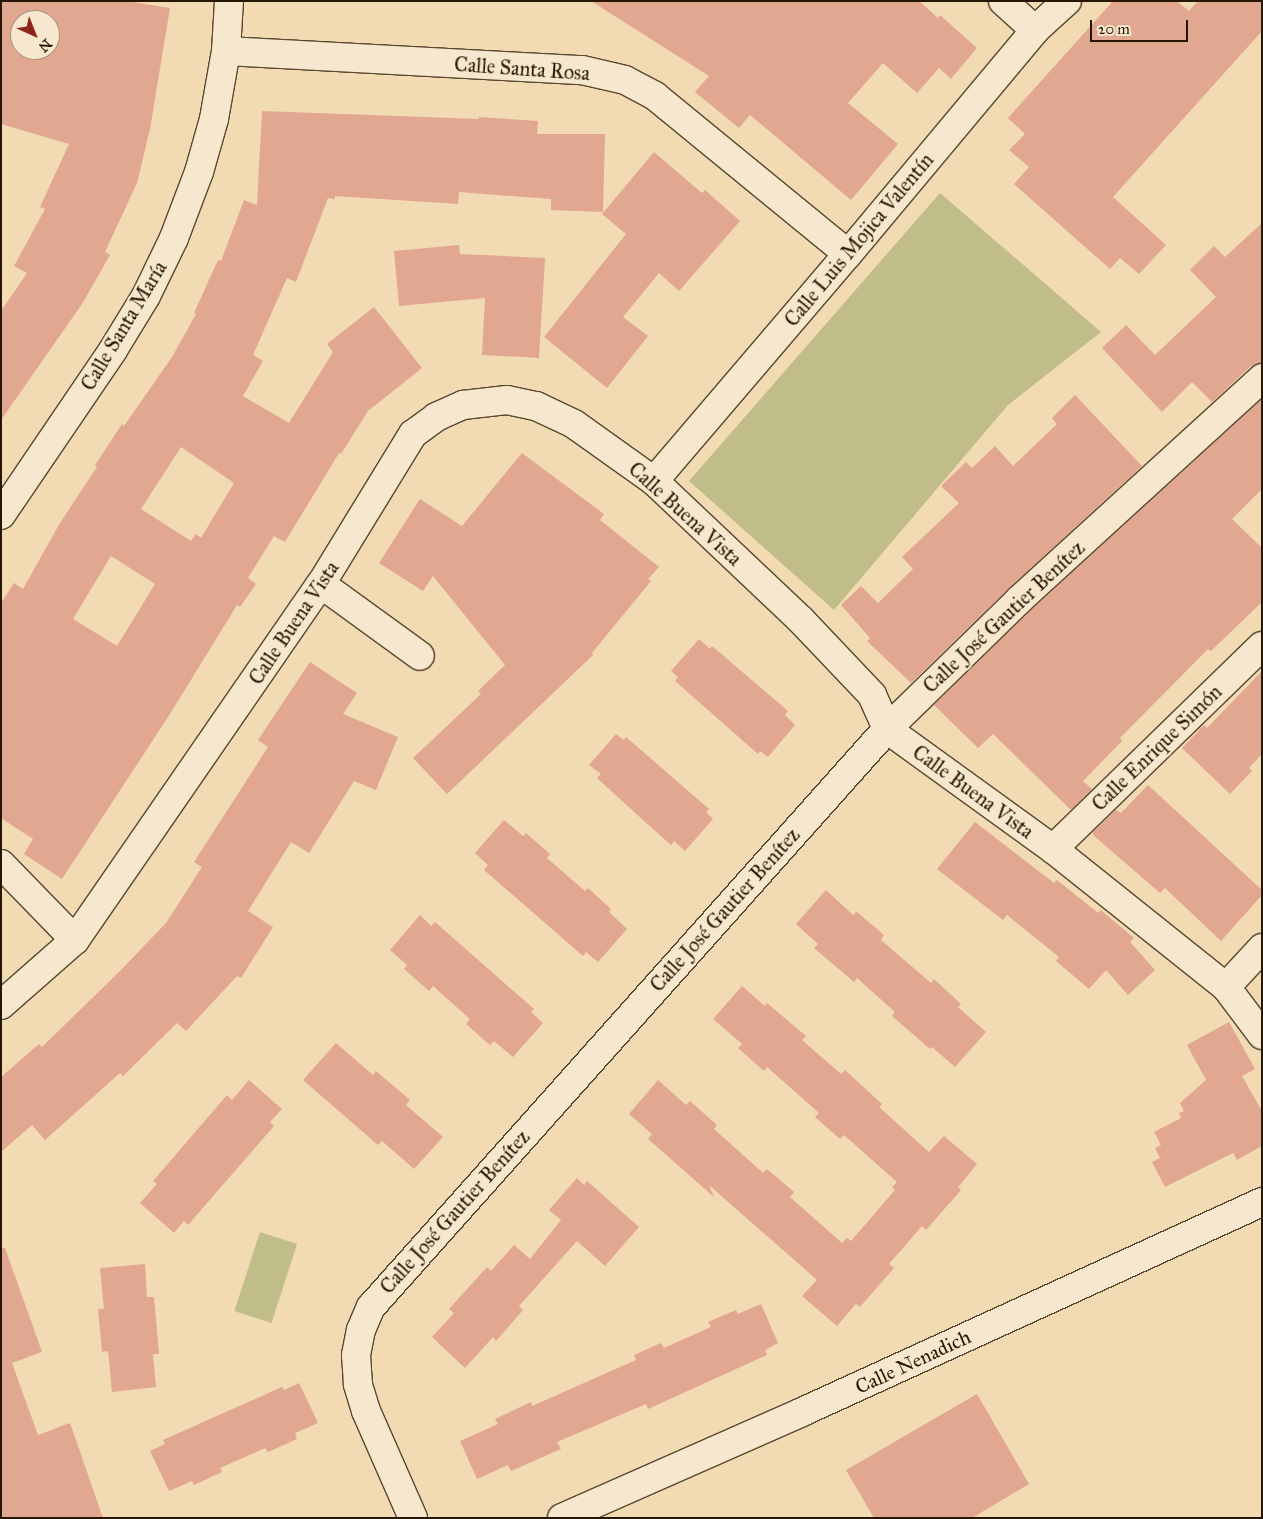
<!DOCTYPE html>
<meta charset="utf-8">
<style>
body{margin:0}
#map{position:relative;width:1263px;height:1519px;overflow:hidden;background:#f2dab3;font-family:"IM FELL Great Primer",serif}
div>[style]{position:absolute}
.green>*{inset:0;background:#c1bd88;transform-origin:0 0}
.building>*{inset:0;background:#e2a790}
.roads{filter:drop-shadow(1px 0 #58482f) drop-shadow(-1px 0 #58482f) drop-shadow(0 1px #58482f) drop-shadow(0 -1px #58482f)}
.street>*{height:28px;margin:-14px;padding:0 14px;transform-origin:14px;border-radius:14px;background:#f7e7ce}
span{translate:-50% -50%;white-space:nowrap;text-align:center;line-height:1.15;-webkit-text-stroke:4.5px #f7e7ce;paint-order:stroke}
.street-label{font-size:20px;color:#251703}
.frame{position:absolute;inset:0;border:2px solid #251703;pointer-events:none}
.north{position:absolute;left:10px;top:10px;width:50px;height:50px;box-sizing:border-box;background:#f7e7ce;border:1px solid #a3947d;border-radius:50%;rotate:136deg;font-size:14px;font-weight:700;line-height:20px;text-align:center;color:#251703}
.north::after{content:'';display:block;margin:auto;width:18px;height:22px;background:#8f2418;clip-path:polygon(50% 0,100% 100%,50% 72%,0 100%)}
.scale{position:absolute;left:1090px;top:20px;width:98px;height:22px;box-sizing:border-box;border:2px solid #251703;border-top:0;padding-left:6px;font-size:15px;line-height:18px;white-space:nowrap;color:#251703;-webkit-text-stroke:4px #f7e7ce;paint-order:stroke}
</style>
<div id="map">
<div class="green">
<div style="clip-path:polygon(940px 193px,1101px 332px,1008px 405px,834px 610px,689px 481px)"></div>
<div style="left:260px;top:1232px;width:39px;height:83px;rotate:18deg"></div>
</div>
<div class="building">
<div style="clip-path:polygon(evenodd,1px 1px,127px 1px,170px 8px,150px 129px,137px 183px,105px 252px,110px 255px,82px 304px,1px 420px,1px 311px,27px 273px,14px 266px,45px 209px,40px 207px,69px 144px,1px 124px,1px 1px,20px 20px,50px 20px,50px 50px,20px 50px,20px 20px)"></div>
<div style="clip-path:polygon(591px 1px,919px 1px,938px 18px,940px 15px,977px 48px,951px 79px,939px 68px,917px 93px,883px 63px,848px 103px,898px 144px,851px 200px,750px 115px,739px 128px,695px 92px,709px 76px)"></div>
<div style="clip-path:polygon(1113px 1px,1177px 1px,1189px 11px,1198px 1px,1262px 1px,1262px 31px,1113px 197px,1166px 245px,1139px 274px,1120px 258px,1110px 269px,1014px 184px,1029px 167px,1009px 150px,1025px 134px,1008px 118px)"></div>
<div style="clip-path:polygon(evenodd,262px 111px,479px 119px,479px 117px,538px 121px,537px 134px,605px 134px,603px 212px,551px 210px,551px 199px,459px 192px,458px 204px,335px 196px,335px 199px,328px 198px,296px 282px,287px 278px,253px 355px,263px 361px,243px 396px,289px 423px,333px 352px,327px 344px,374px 307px,422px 368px,368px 411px,341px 454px,339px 453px,285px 542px,274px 536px,248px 578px,256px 584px,240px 607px,237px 605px,170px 714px,62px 879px,24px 854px,33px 839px,1px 818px,1px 603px,14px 583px,23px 589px,60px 523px,97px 467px,95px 465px,122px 424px,124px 426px,172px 357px,196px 314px,194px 313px,218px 260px,221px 261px,244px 200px,257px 205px,262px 111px,181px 447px,234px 483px,201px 538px,196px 534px,191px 541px,141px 509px,181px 447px,262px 111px,111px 556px,155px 584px,117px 646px,73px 619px,111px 556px)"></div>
<div style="clip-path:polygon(654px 152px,702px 193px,705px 190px,740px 221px,679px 291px,659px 273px,623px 317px,648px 336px,607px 388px,544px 337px,626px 234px,602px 214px)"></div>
<div style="clip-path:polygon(1262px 223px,1262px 363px,1251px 366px,1212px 402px,1192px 382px,1162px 412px,1102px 348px,1126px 325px,1155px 355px,1216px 297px,1190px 270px,1214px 246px,1225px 257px)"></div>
<div style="clip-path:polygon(459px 245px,460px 254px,545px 258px,539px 358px,482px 355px,485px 298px,399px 306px,394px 251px)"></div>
<div style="clip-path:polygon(1075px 395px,1142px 466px,1008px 589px,911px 683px,867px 641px,870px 638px,841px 605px,861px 586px,878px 603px,913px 569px,902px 557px,959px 503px,941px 486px,966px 462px,972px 468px,995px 446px,1013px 466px,1057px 424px,1052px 418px)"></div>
<div style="clip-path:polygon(1262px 399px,1262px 489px,1232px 519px,1262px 548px,1262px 602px,1211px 651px,1208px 649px,1120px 738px,1122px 741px,1083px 781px,1092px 789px,1071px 810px,993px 734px,978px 748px,934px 705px,1030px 611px)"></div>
<div style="clip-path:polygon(522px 453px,604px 514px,600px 520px,659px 567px,648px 579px,651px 581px,592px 653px,593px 655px,447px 794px,413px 758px,481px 694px,478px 691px,505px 665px,433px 576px,423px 591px,379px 563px,420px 499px,462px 526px)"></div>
<div style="clip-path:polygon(699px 639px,710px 649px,712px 646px,788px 711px,785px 715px,795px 725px,768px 757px,760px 751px,758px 754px,675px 681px,678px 677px,671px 671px)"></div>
<div style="clip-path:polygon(310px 662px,357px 693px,343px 714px,398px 737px,376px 790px,354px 781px,309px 853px,291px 842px,248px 911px,273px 927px,241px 978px,237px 976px,186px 1031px,177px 1023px,123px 1076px,120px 1073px,45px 1140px,32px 1125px,1px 1152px,1px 1077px,39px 1044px,42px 1047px,120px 971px,166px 923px,202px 867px,194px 862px,268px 747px,258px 740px)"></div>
<div style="clip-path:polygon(1262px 671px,1262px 754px,1249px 768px,1252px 771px,1230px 794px,1182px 748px,1204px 725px,1207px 728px)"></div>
<div style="clip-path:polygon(616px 734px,624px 740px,626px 737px,709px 809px,706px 812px,713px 819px,685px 851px,674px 841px,671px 845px,644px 821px,597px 778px,601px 774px,589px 765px)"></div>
<div style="clip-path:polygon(1148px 785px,1262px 890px,1262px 895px,1221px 941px,1165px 888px,1160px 893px,1093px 835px,1093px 832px,1116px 810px,1121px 813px)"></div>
<div style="clip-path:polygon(504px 820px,523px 836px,526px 833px,550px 854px,547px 858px,585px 891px,588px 888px,611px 909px,609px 912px,627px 929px,598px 962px,586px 952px,583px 956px,484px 870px,488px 865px,475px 853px)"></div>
<div style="clip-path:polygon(975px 822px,1054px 883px,1057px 880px,1098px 913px,1101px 910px,1134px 938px,1130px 942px,1155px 970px,1128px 995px,1106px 970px,1089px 989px,1056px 961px,1059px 957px,1007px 915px,1003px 920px,937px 869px)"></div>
<div style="clip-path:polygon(826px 890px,853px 915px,857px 912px,884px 935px,881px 940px,931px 983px,934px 979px,961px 1004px,958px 1007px,986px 1032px,955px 1067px,932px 1047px,930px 1049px,892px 1016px,895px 1012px,857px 978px,854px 982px,814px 948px,818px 944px,796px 924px)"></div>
<div style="clip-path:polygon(420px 915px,431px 926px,435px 922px,534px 1009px,531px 1012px,543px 1023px,513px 1057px,494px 1041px,490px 1045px,466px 1024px,470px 1019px,433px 986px,429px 991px,404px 969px,407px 965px,390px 950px)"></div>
<div style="clip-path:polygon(742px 986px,765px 1006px,767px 1003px,806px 1036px,802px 1040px,841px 1074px,845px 1070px,882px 1104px,879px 1107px,929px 1152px,944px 1136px,977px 1164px,958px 1187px,961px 1190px,926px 1230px,922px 1226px,889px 1264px,894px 1268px,860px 1307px,856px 1304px,837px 1326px,802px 1296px,817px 1280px,709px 1185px,714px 1197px,648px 1139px,652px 1134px,629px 1114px,658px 1080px,686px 1105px,690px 1101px,717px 1125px,714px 1129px,763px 1173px,767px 1169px,794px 1192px,790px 1197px,842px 1243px,847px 1238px,851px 1241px,895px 1190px,892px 1187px,897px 1182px,844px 1135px,840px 1139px,815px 1117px,819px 1113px,767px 1067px,764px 1071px,738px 1048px,742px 1044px,713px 1019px)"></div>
<div style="clip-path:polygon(1229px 1022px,1255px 1069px,1242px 1076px,1262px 1111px,1262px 1146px,1237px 1160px,1233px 1153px,1165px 1187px,1152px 1162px,1160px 1158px,1155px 1148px,1161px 1145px,1154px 1132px,1181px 1118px,1179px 1113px,1184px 1111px,1180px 1103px,1206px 1080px,1187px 1045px)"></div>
<div style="clip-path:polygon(336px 1043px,373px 1075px,376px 1071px,410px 1100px,406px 1105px,443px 1137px,414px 1169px,382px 1141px,378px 1145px,303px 1080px)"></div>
<div style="clip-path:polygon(249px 1080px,282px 1109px,270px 1122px,274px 1126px,188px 1225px,184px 1221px,174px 1233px,140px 1203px,157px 1184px,153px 1181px,227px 1095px,232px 1100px)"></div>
<div style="clip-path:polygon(577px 1178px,584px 1185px,587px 1181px,639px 1227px,605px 1266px,577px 1241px,519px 1306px,523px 1310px,496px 1341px,493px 1337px,465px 1368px,432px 1337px,454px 1313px,449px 1309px,487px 1267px,491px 1271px,514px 1245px,530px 1259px,561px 1220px,549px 1210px)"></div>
<div style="clip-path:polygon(1px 1248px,5px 1248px,42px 1352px,12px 1363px,38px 1435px,70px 1423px,103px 1518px,1px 1518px)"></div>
<div style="clip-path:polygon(145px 1264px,147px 1297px,154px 1297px,159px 1354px,153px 1354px,156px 1387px,112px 1392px,108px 1351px,102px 1352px,98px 1309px,104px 1309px,100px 1268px)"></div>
<div style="clip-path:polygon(761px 1304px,778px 1343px,765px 1350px,767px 1355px,648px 1409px,646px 1404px,557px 1442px,561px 1449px,511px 1471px,508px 1465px,477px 1479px,460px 1441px,498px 1424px,495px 1419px,531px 1402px,532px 1406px,636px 1360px,634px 1355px,661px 1343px,664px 1348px,711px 1327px,708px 1322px,736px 1310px,738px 1314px)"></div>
<div style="clip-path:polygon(299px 1383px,318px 1423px,295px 1433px,297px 1439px,268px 1452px,265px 1448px,220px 1468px,222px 1472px,194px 1485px,192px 1481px,169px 1491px,150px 1451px,165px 1444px,163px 1440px,282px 1387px,284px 1390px)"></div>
<div style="clip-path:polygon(977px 1394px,1029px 1484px,972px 1518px,874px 1518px,846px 1470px)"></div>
</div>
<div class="roads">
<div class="street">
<div style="left:1003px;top:1px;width:43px;rotate:42.2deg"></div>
<div style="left:226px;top:51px;width:357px;rotate:3.1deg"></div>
<div style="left:582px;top:70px;width:44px;rotate:13.1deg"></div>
<div style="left:625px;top:80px;width:34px;rotate:28deg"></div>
<div style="left:655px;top:96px;width:249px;rotate:39.3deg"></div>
<div style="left:654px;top:481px;width:299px;rotate:-49.5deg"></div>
<div style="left:848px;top:254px;width:292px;rotate:-50.1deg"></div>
<div style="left:1035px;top:30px;width:43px;rotate:-42.2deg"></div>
<div style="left:1px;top:515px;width:199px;rotate:-55.8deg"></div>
<div style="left:113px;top:350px;width:63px;rotate:-58.6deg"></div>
<div style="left:146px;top:296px;width:64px;rotate:-64.2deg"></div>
<div style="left:174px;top:238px;width:71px;rotate:-69.3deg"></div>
<div style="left:199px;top:172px;width:55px;rotate:-74.2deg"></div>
<div style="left:214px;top:119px;width:69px;rotate:-80deg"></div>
<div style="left:226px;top:51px;width:50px;rotate:-86.6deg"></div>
<div style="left:321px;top:584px;width:122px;rotate:36deg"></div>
<div style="left:1053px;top:849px;width:291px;rotate:-44.2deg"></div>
<div style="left:1px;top:864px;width:106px;rotate:45.8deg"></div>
<div style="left:1226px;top:987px;width:53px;rotate:-47.3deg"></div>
<div style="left:1px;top:1005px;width:98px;rotate:-41.3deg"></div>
<div style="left:75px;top:940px;width:433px;rotate:-55.4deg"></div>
<div style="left:321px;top:584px;width:176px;rotate:-58.5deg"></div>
<div style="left:413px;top:434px;width:29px;rotate:-36deg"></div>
<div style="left:436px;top:417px;width:30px;rotate:-24deg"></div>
<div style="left:463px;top:405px;width:44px;rotate:-6.5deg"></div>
<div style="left:507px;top:400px;width:30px;rotate:12deg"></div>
<div style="left:536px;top:406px;width:42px;rotate:25.3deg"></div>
<div style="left:574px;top:424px;width:98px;rotate:35.5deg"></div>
<div style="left:654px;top:481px;width:201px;rotate:43.4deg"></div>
<div style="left:800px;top:619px;width:105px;rotate:46.5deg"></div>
<div style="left:872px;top:695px;width:37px;rotate:66deg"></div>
<div style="left:887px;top:729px;width:205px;rotate:35.9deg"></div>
<div style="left:1053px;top:849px;width:221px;rotate:38.6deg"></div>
<div style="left:1226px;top:987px;width:60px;rotate:53.1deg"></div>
<div style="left:413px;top:1518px;width:117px;rotate:-113.7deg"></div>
<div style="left:366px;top:1411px;width:28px;rotate:-107deg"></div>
<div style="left:358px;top:1384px;width:29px;rotate:-94deg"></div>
<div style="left:356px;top:1355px;width:25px;rotate:-79deg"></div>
<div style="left:361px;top:1330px;width:25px;rotate:-67deg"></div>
<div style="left:371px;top:1307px;width:775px;rotate:-48.24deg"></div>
<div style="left:887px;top:729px;width:185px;rotate:-44.3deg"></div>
<div style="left:1019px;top:600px;width:329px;rotate:-42.4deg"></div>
<div style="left:562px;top:1518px;width:262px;rotate:-23.8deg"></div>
<div style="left:802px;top:1412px;width:506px;rotate:-24.54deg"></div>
</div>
</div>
<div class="street-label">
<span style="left:522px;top:69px;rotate:4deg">Calle Santa Rosa</span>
<span style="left:859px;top:240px;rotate:-50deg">Calle Luis Mojica Valentín</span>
<span style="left:124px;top:326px;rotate:-59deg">Calle Santa María</span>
<span style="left:685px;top:514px;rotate:42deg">Calle Buena Vista</span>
<span style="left:1004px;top:617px;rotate:-43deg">Calle José Gautier Benítez</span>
<span style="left:294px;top:623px;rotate:-56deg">Calle Buena Vista</span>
<span style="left:1157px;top:748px;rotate:-44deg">Calle Enrique Simón</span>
<span style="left:973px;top:792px;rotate:36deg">Calle Buena Vista</span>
<span style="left:725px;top:910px;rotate:-48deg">Calle José Gautier Benítez</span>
<span style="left:455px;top:1212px;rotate:-48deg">Calle José Gautier Benítez</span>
<span style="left:913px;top:1362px;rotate:-25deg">Calle Nenadich</span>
</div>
<div class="frame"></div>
<div class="north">N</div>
<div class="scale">20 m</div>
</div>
